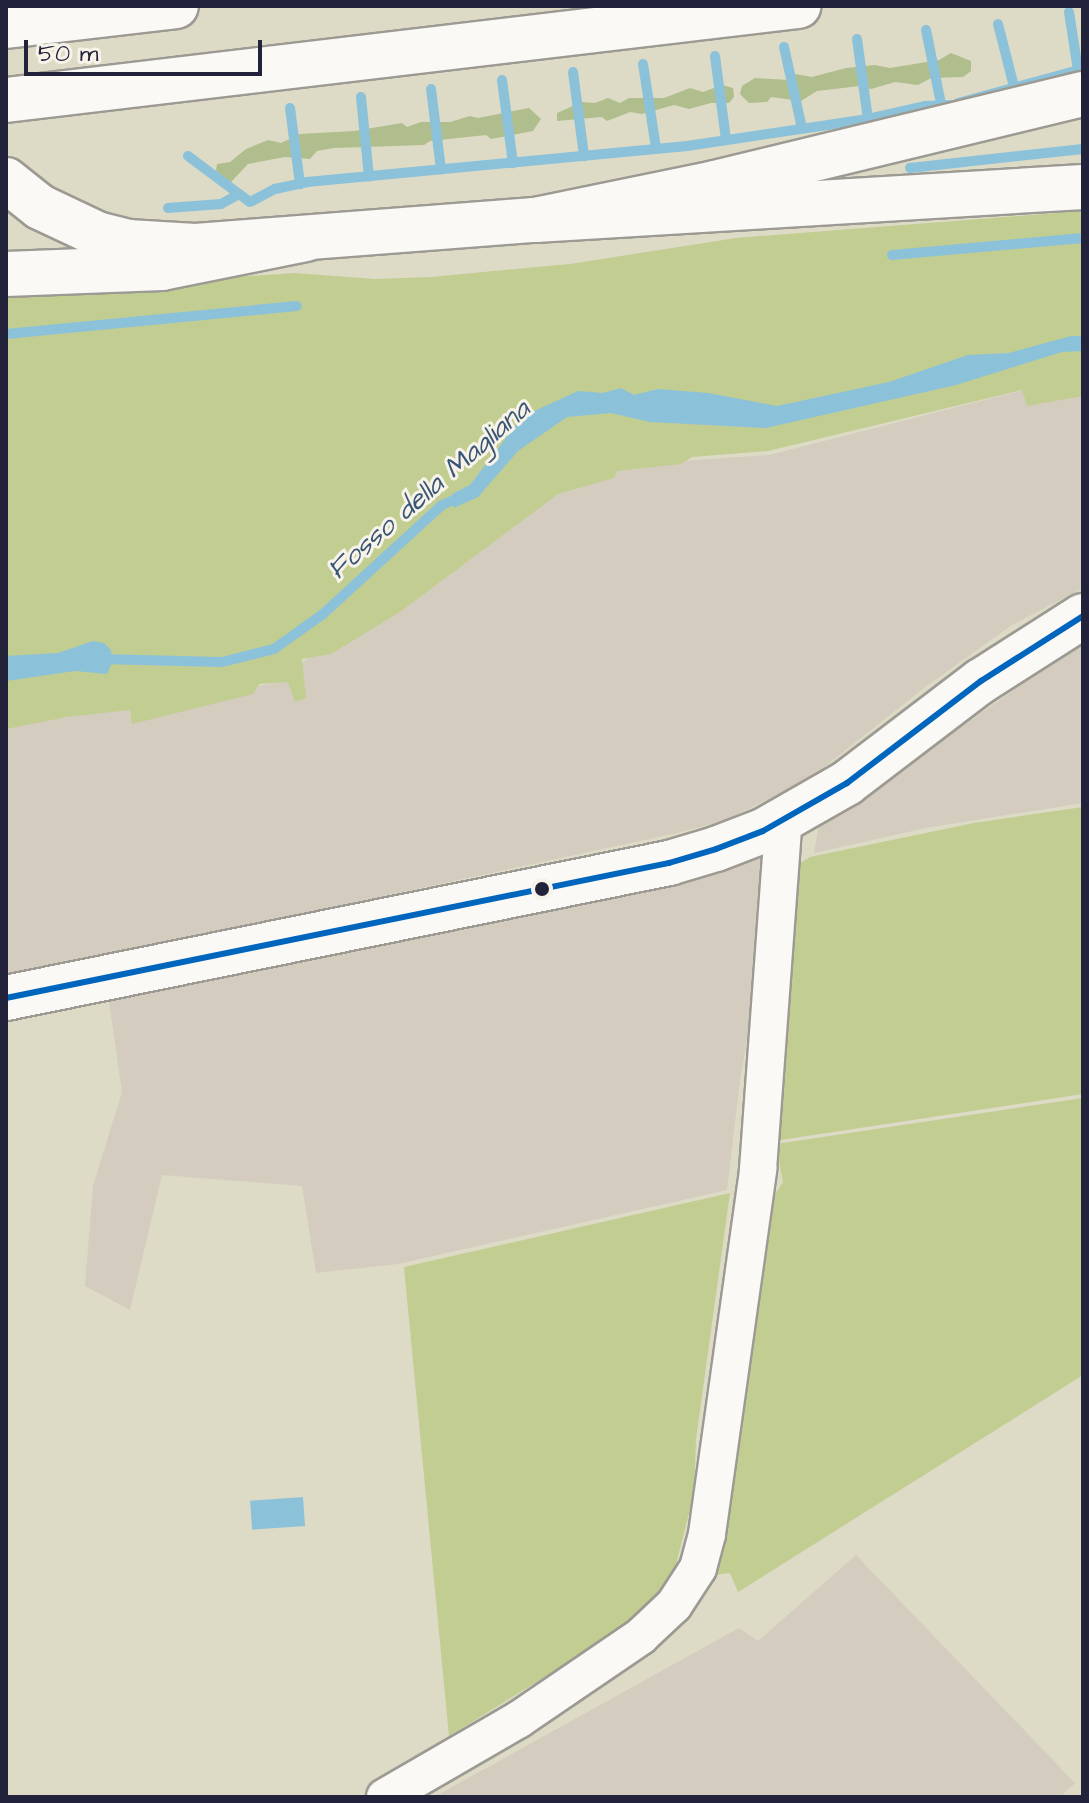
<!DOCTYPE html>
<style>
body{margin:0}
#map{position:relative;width:1089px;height:1803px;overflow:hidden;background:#dddac6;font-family:"Architects Daughter",sans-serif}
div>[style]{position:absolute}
.industrial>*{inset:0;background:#d4cdbf}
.green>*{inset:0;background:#c2cd92}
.forest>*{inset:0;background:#afbe8c}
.water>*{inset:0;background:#8bc2da;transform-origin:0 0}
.stream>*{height:10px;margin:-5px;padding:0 5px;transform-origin:5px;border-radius:5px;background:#8bc2da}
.roads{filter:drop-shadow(2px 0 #9c9a92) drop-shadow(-2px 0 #9c9a92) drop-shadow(0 2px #9c9a92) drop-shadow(0 -2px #9c9a92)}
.minor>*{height:36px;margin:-18px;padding:0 18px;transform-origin:18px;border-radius:18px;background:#faf9f6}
.major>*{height:44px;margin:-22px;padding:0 22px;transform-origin:22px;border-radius:22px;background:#faf9f6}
.highway>*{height:44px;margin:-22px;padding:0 22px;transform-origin:22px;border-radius:22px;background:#faf9f6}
.bus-1>*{height:6px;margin:-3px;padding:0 3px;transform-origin:3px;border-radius:3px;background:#0065bd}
.dots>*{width:22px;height:22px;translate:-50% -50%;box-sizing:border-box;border:4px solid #f7f3e8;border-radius:50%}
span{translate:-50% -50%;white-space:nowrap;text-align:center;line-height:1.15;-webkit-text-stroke:6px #f7f3e8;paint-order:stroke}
.water-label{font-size:28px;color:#3a5676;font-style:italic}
.frame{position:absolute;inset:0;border:8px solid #22223b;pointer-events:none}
.scale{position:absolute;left:24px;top:40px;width:238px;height:36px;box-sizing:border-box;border:4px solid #22223b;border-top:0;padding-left:10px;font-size:24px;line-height:28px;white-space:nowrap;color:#22223b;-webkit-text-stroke:6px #f7f3e8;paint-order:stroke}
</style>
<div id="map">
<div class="industrial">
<div style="clip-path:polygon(1083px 379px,1083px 588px,1012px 625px,924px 688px,812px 777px,724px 821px,673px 834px,6px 977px,6px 727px,276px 683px,307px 659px,404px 608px,545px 496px,609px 466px,769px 455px,1028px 389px)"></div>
<div style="clip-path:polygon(1083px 641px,1083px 803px,926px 828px,814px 853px,820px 819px,957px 730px)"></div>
<div style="clip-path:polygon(765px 851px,779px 853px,740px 1080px,727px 1190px,398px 1264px,316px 1273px,302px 1186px,162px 1175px,130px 1310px,85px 1286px,93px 1186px,122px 1092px,108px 995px)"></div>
<div style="clip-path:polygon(856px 1555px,1075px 1783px,1060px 1797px,434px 1797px,739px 1628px,758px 1641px)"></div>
</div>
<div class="green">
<div style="clip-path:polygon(1083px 211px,1083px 396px,1027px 406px,1022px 390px,768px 451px,692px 457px,681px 464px,617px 471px,614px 478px,558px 494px,400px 612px,331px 654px,302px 659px,306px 698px,295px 702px,288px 682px,259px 684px,253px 694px,132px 724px,130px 710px,67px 717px,6px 729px,6px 292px,295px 273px,375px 279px,431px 277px,570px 264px,736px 238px)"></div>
<div style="clip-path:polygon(1083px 807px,1083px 1094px,774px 1141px,783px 874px,810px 857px,974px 823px)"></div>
<div style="clip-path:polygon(1083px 1098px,1083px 1375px,738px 1592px,730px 1573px,706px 1576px,771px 1200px,783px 1182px,776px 1144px)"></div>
<div style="clip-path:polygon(730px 1193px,696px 1439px,694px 1494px,674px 1572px,658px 1599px,642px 1617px,449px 1736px,404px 1267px)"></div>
</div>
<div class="forest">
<div style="clip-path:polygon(951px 53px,971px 61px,971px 71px,963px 77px,931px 78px,918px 85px,895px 82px,871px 89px,860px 86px,817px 91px,801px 101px,771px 97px,767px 102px,749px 103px,740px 94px,742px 86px,755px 78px,789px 80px,795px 74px,812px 77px,846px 68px,875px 65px,890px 68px,939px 60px)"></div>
<div style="clip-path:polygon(722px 85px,733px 88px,734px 97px,729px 103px,711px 103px,689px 109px,674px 105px,642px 114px,630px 112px,607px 121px,602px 117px,557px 121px,557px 113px,582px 102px,595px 103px,608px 98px,620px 103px,629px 98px,664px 98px,690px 88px,703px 92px)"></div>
<div style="clip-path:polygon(529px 108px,541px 119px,533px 131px,491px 139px,486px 135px,430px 141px,424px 145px,334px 148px,317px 151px,310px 159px,285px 157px,248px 164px,231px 182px,225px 182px,216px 170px,217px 164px,230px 162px,246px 149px,268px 140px,281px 143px,300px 134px,354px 131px,402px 123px,407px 127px,421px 122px,450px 122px,470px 116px,478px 118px)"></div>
</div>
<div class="water">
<div style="clip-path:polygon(1071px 336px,1083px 336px,1083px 351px,1062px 352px,956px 385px,766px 428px,650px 422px,611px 413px,567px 417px,518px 451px,478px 497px,454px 508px,452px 494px,470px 485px,516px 425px,528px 414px,578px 391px,603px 393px,621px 388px,634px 395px,658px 389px,708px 393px,777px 406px,889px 382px,968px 355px,1009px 353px)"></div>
<div style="clip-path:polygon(93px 641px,104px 643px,111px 650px,112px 663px,107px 674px,75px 671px,6px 681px,6px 656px,58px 653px)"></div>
<div style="left:303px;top:1497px;width:29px;height:53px;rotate:86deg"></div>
</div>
<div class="stream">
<div style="left:1069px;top:12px;width:59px;rotate:81.2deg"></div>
<div style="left:998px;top:24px;width:65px;rotate:75.7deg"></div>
<div style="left:926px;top:30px;width:76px;rotate:78.5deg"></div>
<div style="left:857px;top:39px;width:81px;rotate:82.2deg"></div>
<div style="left:784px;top:47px;width:83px;rotate:77.5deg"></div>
<div style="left:715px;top:56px;width:85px;rotate:82.5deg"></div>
<div style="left:643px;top:64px;width:85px;rotate:81.2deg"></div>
<div style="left:573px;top:72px;width:85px;rotate:82.5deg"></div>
<div style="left:502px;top:80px;width:84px;rotate:82.5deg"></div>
<div style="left:431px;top:89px;width:81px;rotate:82.9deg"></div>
<div style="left:361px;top:97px;width:80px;rotate:84.3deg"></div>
<div style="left:958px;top:103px;width:130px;rotate:-15.2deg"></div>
<div style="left:290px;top:108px;width:77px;rotate:82.5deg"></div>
<div style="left:188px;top:156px;width:77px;rotate:36.6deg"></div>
<div style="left:910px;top:168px;width:174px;rotate:-6.3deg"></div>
<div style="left:252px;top:201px;width:26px;rotate:-28deg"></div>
<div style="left:275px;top:189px;width:33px;rotate:-12deg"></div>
<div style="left:307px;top:182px;width:382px;rotate:-5.4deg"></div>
<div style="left:687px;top:146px;width:183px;rotate:-8.5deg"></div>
<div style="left:868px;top:119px;width:58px;rotate:-12.8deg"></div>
<div style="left:925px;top:106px;width:34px;rotate:-2deg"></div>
<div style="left:168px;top:208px;width:53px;rotate:-4.3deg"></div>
<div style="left:221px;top:204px;width:21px;rotate:-29deg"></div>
<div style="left:892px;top:255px;width:192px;rotate:-5.1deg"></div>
<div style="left:6px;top:334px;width:292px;rotate:-5.5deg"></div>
<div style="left:99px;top:659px;width:123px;rotate:1.4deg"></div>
<div style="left:222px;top:662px;width:54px;rotate:-14deg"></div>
<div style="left:274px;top:649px;width:60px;rotate:-35.5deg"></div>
<div style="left:323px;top:614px;width:161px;rotate:-42.5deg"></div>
<div style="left:442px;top:505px;width:25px;rotate:-23deg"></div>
</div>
<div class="roads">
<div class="minor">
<div style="left:385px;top:1797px;width:154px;rotate:-30.1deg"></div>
<div style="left:518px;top:1720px;width:149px;rotate:-34.3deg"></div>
<div style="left:641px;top:1636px;width:45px;rotate:-43.2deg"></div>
<div style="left:674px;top:1605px;width:44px;rotate:-57deg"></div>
<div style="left:698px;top:1568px;width:35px;rotate:-75deg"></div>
<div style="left:707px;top:1534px;width:369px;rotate:-82deg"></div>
<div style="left:758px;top:1169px;width:351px;rotate:-85.8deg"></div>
</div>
<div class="major">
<div style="left:6px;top:180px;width:43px;rotate:38.5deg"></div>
<div style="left:40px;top:207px;width:63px;rotate:25.3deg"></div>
<div style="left:97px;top:234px;width:32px;rotate:14deg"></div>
<div style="left:128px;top:242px;width:67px;rotate:3.4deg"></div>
<div style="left:195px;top:246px;width:341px;rotate:-4.4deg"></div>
<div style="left:535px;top:220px;width:549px;rotate:-3.45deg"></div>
<div style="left:6px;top:998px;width:677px;rotate:-11.51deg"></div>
<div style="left:669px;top:863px;width:49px;rotate:-16.6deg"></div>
<div style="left:716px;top:849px;width:50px;rotate:-21deg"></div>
<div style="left:763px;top:831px;width:97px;rotate:-29.7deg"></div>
<div style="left:847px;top:783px;width:168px;rotate:-37.3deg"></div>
<div style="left:981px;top:681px;width:121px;rotate:-32.5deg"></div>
</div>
<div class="highway">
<div style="left:6px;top:26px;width:171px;rotate:-6.7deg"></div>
<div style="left:6px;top:100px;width:798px;rotate:-6.77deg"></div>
<div style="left:535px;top:220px;width:184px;rotate:-11.6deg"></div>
<div style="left:715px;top:183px;width:379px;rotate:-13.6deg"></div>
<div style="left:6px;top:274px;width:156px;rotate:-2.2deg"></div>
<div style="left:162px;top:268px;width:147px;rotate:-11.4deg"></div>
</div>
</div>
<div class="bus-1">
<div style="left:6px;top:998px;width:677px;rotate:-11.51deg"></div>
<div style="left:669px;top:863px;width:49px;rotate:-16.6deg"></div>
<div style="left:716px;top:849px;width:50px;rotate:-21deg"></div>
<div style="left:763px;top:831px;width:97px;rotate:-29.7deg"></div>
<div style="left:847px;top:783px;width:168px;rotate:-37.3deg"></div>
<div style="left:981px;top:681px;width:121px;rotate:-32.5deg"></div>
</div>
<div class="dots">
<div style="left:542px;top:889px;background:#22223b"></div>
</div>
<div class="water-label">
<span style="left:429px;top:490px;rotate:-41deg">Fosso della Magliana</span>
</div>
<div class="frame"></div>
<div class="scale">50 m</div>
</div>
